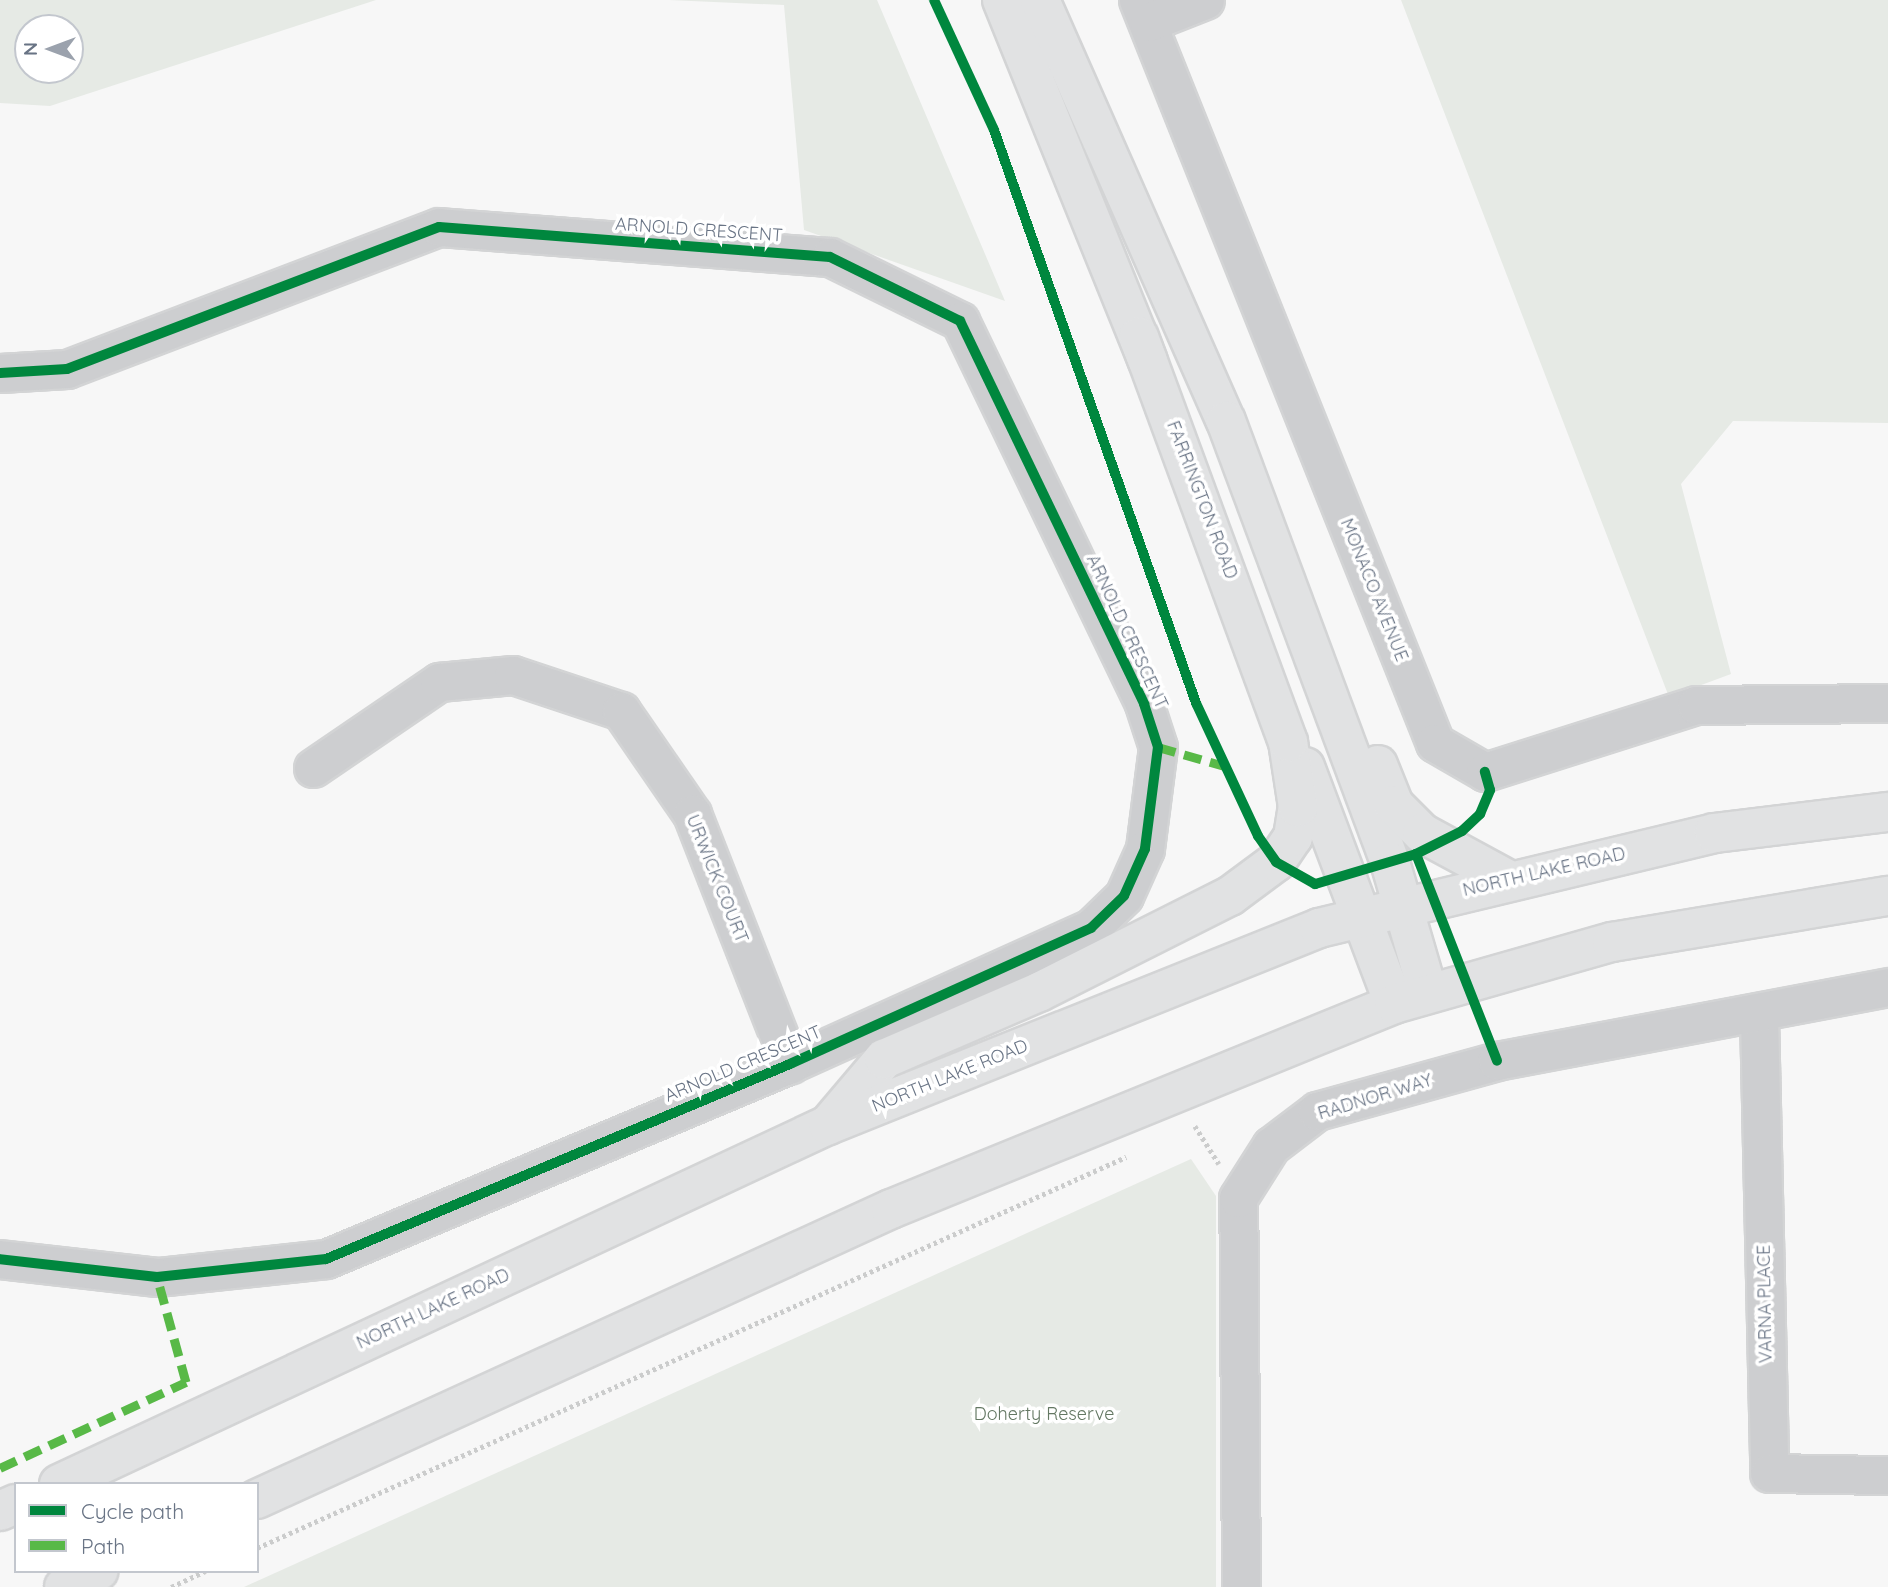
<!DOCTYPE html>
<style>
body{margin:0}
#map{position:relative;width:1888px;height:1587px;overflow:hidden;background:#f7f7f7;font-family:Quicksand,sans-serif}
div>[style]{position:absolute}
.green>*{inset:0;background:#e6eae5}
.path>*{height:4.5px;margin-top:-2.25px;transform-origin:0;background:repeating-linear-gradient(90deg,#cbcccc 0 3.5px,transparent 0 7px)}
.roads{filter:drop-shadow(2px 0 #d3d4d5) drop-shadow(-2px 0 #d3d4d5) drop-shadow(0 2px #d3d4d5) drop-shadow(0 -2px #d3d4d5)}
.minor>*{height:37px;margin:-18.5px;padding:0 18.5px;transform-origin:18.5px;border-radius:18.5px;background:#cdced0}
.major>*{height:38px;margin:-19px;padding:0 19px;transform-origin:19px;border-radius:19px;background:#e1e2e3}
.quiet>*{height:9px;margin-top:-4.5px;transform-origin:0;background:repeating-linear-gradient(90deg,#58b947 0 18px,transparent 0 27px)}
.cycleway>*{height:10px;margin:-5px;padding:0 5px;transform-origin:5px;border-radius:5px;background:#00873e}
span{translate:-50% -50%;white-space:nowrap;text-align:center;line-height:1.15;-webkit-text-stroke:7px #fff;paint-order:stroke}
.street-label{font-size:18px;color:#697485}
.park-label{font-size:18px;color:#647863}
.legend{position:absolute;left:14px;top:1482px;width:245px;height:91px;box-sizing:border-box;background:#fff;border:2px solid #c3c7ce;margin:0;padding:9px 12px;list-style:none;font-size:21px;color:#697485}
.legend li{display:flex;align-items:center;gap:14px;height:35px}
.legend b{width:35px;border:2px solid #c3c7ce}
.north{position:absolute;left:14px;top:14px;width:70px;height:70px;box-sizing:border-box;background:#fff;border:2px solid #c3c7ce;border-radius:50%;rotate:270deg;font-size:19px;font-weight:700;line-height:28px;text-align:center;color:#697485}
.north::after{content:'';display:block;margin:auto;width:24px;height:32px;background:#9ba2ad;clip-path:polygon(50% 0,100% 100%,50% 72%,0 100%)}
</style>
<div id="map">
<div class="green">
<div style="clip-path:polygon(evenodd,0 0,376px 0,50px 106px,0 103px,0 0,70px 28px,70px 70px,28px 70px,28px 28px,70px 28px)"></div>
<div style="clip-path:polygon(669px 0,877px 0,1005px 301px,804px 230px,784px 5px)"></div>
<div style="clip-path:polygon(1401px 0,1888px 0,1888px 423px,1733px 421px,1681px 484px,1731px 674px,1669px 697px)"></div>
<div style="clip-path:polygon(1191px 1159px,1216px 1196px,1216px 1587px,244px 1587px)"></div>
</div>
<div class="path">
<div style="left:1195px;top:1126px;width:45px;rotate:57.7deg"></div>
<div style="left:257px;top:1548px;width:953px;rotate:-24.23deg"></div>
<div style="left:171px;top:1587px;width:38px;rotate:-25deg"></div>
</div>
<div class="roads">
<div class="minor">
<div style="left:1138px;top:0;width:800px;rotate:68.21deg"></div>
<div style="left:1435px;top:743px;width:58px;rotate:30.1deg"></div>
<div style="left:1485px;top:772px;width:221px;rotate:-17.6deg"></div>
<div style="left:1696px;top:705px;width:192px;rotate:-0.6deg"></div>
<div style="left:1149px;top:22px;width:60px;rotate:-21.4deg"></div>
<div style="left:0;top:373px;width:67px;rotate:-3.4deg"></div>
<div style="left:67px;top:369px;width:398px;rotate:-20.9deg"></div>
<div style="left:439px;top:227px;width:392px;rotate:4.4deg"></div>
<div style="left:830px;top:257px;width:145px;rotate:26.2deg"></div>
<div style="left:960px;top:321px;width:425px;rotate:64.3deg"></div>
<div style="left:1144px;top:704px;width:45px;rotate:72deg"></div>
<div style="left:1158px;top:747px;width:103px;rotate:97.3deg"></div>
<div style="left:1145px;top:849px;width:51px;rotate:114.1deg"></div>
<div style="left:1124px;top:896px;width:46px;rotate:135.9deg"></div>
<div style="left:1091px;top:928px;width:330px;rotate:155.7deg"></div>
<div style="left:790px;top:1064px;width:503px;rotate:157.2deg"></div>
<div style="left:326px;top:1259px;width:170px;rotate:173.9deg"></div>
<div style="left:157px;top:1277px;width:158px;rotate:-173.5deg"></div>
<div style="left:313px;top:768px;width:153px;rotate:-34.3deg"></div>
<div style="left:439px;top:682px;width:74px;rotate:-5.4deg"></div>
<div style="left:513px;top:675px;width:114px;rotate:18.4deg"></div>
<div style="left:621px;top:711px;width:125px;rotate:55.4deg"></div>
<div style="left:692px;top:814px;width:269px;rotate:68.6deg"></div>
<div style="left:1759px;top:1016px;width:457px;rotate:88.7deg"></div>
<div style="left:1769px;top:1473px;width:119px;rotate:1deg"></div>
<div style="left:1241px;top:1587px;width:389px;rotate:-90.4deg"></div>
<div style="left:1238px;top:1198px;width:62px;rotate:-57.6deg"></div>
<div style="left:1271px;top:1146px;width:58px;rotate:-37.3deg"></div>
<div style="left:1317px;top:1111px;width:187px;rotate:-15.5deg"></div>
<div style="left:1497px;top:1061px;width:398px;rotate:-10.7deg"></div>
</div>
<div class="major">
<div style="left:1002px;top:0;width:389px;rotate:68deg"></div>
<div style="left:1040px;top:0;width:460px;rotate:66.2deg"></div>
<div style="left:1226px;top:421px;width:471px;rotate:69.6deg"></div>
<div style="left:1390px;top:862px;width:136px;rotate:73.8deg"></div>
<div style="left:1378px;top:765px;width:43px;rotate:68.2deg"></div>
<div style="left:1394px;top:805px;width:40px;rotate:45deg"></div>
<div style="left:1422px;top:833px;width:97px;rotate:28.4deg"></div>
<div style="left:1305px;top:767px;width:253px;rotate:69.4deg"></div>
<div style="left:828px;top:1125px;width:87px;rotate:-49.7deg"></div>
<div style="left:884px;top:1059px;width:169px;rotate:-23.4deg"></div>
<div style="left:1039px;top:992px;width:214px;rotate:-26.7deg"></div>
<div style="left:1230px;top:896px;width:57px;rotate:-36.5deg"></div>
<div style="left:1276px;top:862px;width:30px;rotate:-56deg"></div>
<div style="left:1293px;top:837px;width:30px;rotate:-81deg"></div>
<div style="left:1298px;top:807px;width:66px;rotate:-98.7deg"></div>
<div style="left:1288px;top:742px;width:432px;rotate:-110.2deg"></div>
<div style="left:59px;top:1484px;width:849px;rotate:-25.03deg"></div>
<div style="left:828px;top:1125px;width:529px;rotate:-21.86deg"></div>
<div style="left:1319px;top:928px;width:406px;rotate:-13.5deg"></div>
<div style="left:1714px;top:833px;width:175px;rotate:-6.9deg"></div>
<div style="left:257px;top:1499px;width:697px;rotate:-24.58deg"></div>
<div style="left:891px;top:1209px;width:543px;rotate:-22.17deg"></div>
<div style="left:1394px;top:1004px;width:227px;rotate:-15.9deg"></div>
<div style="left:1612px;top:942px;width:280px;rotate:-9.5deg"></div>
<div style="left:0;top:1511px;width:17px;rotate:-24deg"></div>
<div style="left:64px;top:1587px;width:38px;rotate:-25deg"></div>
</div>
</div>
<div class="quiet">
<div style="left:1158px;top:747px;width:73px;rotate:15.9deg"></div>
<div style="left:0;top:1468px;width:205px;rotate:-24.8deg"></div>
<div style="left:186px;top:1382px;width:109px;rotate:-105.4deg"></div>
</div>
<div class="cycleway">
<div style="left:934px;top:0;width:143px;rotate:65.2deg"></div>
<div style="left:994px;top:130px;width:608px;rotate:70.58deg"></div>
<div style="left:1196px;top:703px;width:147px;rotate:65deg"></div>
<div style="left:1258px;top:836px;width:32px;rotate:55deg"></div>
<div style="left:1276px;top:862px;width:45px;rotate:29.4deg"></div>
<div style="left:1315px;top:884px;width:105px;rotate:-16.5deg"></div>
<div style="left:1416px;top:854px;width:222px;rotate:68.6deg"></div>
<div style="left:0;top:373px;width:67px;rotate:-3.4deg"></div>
<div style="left:67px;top:369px;width:398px;rotate:-20.9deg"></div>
<div style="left:439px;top:227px;width:392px;rotate:4.4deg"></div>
<div style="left:830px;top:257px;width:145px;rotate:26.2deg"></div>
<div style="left:960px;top:321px;width:425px;rotate:64.3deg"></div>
<div style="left:1144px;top:704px;width:45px;rotate:72deg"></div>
<div style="left:1158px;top:747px;width:103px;rotate:97.3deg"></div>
<div style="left:1145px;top:849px;width:51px;rotate:114.1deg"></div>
<div style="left:1124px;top:896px;width:46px;rotate:135.9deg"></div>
<div style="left:1091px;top:928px;width:330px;rotate:155.7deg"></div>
<div style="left:790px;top:1064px;width:503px;rotate:157.2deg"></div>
<div style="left:326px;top:1259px;width:170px;rotate:173.9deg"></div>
<div style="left:157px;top:1277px;width:158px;rotate:-173.5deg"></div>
<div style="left:1416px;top:854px;width:51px;rotate:-26.6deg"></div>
<div style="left:1462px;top:831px;width:25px;rotate:-43deg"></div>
<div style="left:1480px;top:814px;width:26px;rotate:-67deg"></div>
<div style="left:1490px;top:790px;width:19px;rotate:-106deg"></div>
</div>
<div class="street-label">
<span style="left:699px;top:230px;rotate:4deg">ARNOLD CRESCENT</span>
<span style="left:1202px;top:500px;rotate:69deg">FARRINGTON ROAD</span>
<span style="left:1374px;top:590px;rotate:68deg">MONACO AVENUE</span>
<span style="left:1127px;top:632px;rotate:65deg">ARNOLD CRESCENT</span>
<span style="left:1544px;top:872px;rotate:-13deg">NORTH LAKE ROAD</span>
<span style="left:717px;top:879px;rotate:68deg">URWICK COURT</span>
<span style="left:743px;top:1064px;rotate:-23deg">ARNOLD CRESCENT</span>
<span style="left:950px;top:1076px;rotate:-22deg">NORTH LAKE ROAD</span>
<span style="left:1375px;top:1097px;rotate:-17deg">RADNOR WAY</span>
<span style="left:1765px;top:1304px;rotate:-91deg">VARNA PLACE</span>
<span style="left:433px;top:1309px;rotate:-25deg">NORTH LAKE ROAD</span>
</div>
<div class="park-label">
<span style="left:1044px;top:1414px">Doherty Reserve</span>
</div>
<ul class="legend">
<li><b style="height:9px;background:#00873e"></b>Cycle path</li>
<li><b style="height:9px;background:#58b947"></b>Path</li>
</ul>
<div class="north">N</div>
</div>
